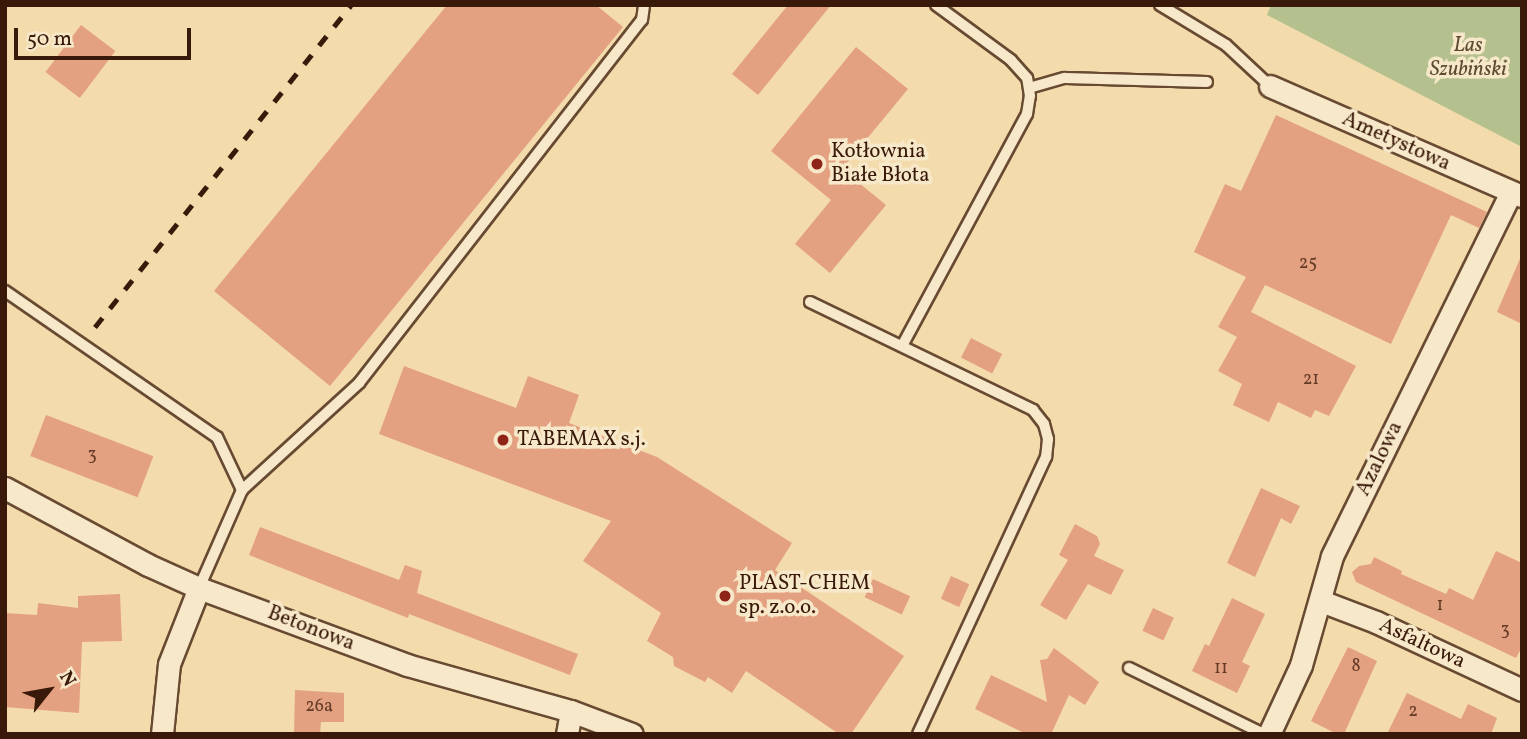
<!DOCTYPE html>
<meta charset="utf-8">
<style>
body{margin:0}
#map{position:relative;width:1527px;height:739px;overflow:hidden;background:#f3dbac;font-family:Vollkorn,serif}
div>[style]{position:absolute}
.green>*{inset:0;background:#b4c18e}
.building>*{inset:0;background:#e4a181;transform-origin:0 0}
.roads{filter:drop-shadow(2px 0 #684a32) drop-shadow(-2px 0 #684a32) drop-shadow(0 2px #684a32) drop-shadow(0 -2px #684a32)}
.lane>*{height:10px;margin:-5px;padding:0 5px;transform-origin:5px;border-radius:5px;background:#f7e8c9}
.street>*{height:21px;margin:-10.5px;padding:0 10.5px;transform-origin:10.5px;border-radius:10.5px;background:#f7e8c9}
.rail>*{height:5px;margin-top:-2.5px;transform-origin:0;background:repeating-linear-gradient(90deg,#391909 0 12px,transparent 0 24px)}
.dots>*{width:19px;height:19px;translate:-50% -50%;box-sizing:border-box;border:4px solid #f7e8c9;border-radius:50%}
span{translate:-50% -50%;white-space:nowrap;text-align:center;line-height:1.15;-webkit-text-stroke:7px #f7e8c9;paint-order:stroke}
.number-label{font-size:18px;color:#643b27}
.number-label span{-webkit-text-stroke-width:0}
.park-label{font-size:21px;color:#5e4b31;font-style:italic}
.street-label{font-size:21px;color:#391909}
.poi-label{font-size:21px;color:#391909}
.left{translate:0 -50%;text-align:left}
.frame{position:absolute;inset:0;border:7px solid #391909;pointer-events:none}
.north{position:absolute;left:14px;top:655px;width:70px;height:70px;-webkit-text-stroke:5px #f7e8c9;paint-order:stroke;rotate:59deg;font-size:19px;font-weight:700;line-height:28px;text-align:center;color:#391909}
.north::after{content:'';display:block;margin:auto;width:24px;height:32px;background:#391909;clip-path:polygon(50% 0,100% 100%,50% 72%,0 100%)}
.scale{position:absolute;left:14px;top:28px;width:177px;height:32px;box-sizing:border-box;border:4px solid #391909;border-top:0;padding-left:9px;font-size:21px;line-height:24px;white-space:nowrap;color:#391909;-webkit-text-stroke:5px #f7e8c9;paint-order:stroke}
</style>
<div id="map">
<div class="green">
<div style="clip-path:polygon(1271px 5px,1522px 5px,1522px 147px,1267px 15px)"></div>
</div>
<div class="building">
<div style="clip-path:polygon(447px 5px,596px 5px,623px 27px,330px 386px,214px 291px)"></div>
<div style="clip-path:polygon(788px 5px,831px 5px,758px 95px,732px 74px)"></div>
<div style="left:81px;top:25px;width:43px;height:59px;rotate:37deg"></div>
<div style="clip-path:polygon(856px 47px,908px 89px,842px 169px,886px 205px,830px 273px,795px 244px,831px 200px,771px 151px)"></div>
<div style="clip-path:polygon(1276px 115px,1487px 212px,1479px 228px,1451px 215px,1391px 344px,1265px 285px,1251px 312px,1356px 366px,1329px 416px,1315px 410px,1311px 418px,1278px 402px,1269px 422px,1233px 405px,1242px 384px,1218px 371px,1237px 337px,1218px 327px,1246px 277px,1194px 252px,1225px 184px,1241px 191px)"></div>
<div style="clip-path:polygon(1522px 254px,1522px 324px,1497px 312px)"></div>
<div style="left:971px;top:338px;width:35px;height:22px;rotate:27deg"></div>
<div style="clip-path:polygon(404px 366px,516px 408px,528px 376px,579px 395px,569px 423px,657px 457px,792px 543px,775px 570px,904px 656px,851px 734px,839px 734px,746px 671px,732px 693px,708px 677px,705px 682px,674px 666px,673px 657px,647px 641px,661px 613px,583px 561px,611px 521px,379px 434px)"></div>
<div style="left:46px;top:415px;width:115px;height:44px;rotate:21deg"></div>
<div style="clip-path:polygon(1261px 488px,1300px 506px,1291px 524px,1281px 518px,1255px 577px,1227px 563px)"></div>
<div style="clip-path:polygon(1075px 524px,1097px 536px,1100px 544px,1094px 556px,1124px 570px,1111px 595px,1088px 584px,1066px 620px,1040px 605px,1068px 560px,1059px 555px)"></div>
<div style="clip-path:polygon(260px 527px,399px 580px,405px 565px,422px 571px,417px 593px,578px 654px,570px 675px,409px 614px,408px 618px,249px 555px)"></div>
<div style="clip-path:polygon(1496px 551px,1522px 563px,1522px 647px,1516px 658px,1356px 582px,1352px 572px,1359px 566px,1371px 564px,1374px 557px,1402px 571px,1401px 574px,1446px 594px,1449px 588px,1473px 600px)"></div>
<div style="left:951px;top:576px;width:20px;height:25px;rotate:24deg"></div>
<div style="left:873px;top:579px;width:41px;height:20px;rotate:25deg"></div>
<div style="clip-path:polygon(120px 594px,122px 641px,82px 642px,79px 713px,5px 707px,5px 613px,37px 615px,38px 603px,78px 608px,78px 596px)"></div>
<div style="clip-path:polygon(1232px 598px,1265px 614px,1242px 662px,1250px 666px,1237px 693px,1192px 671px,1205px 644px,1209px 646px)"></div>
<div style="left:1153px;top:608px;width:23px;height:25px;rotate:25deg"></div>
<div style="clip-path:polygon(1348px 647px,1377px 661px,1344px 734px,1337px 734px,1311px 721px)"></div>
<div style="clip-path:polygon(1054px 648px,1099px 682px,1085px 705px,1069px 695px,1052px 732px,1026px 734px,975px 709px,991px 675px,1047px 702px,1040px 660px,1047px 659px)"></div>
<div style="clip-path:polygon(295px 690px,344px 693px,344px 722px,321px 722px,320px 734px,294px 734px)"></div>
<div style="clip-path:polygon(1407px 693px,1461px 719px,1468px 704px,1497px 718px,1491px 734px,1387px 734px)"></div>
</div>
<div class="roads">
<div class="lane">
<div style="left:1160px;top:5px;width:77px;rotate:31.2deg"></div>
<div style="left:1226px;top:45px;width:60px;rotate:43deg"></div>
<div style="left:1029px;top:88px;width:37px;rotate:-16deg"></div>
<div style="left:1065px;top:78px;width:142px;rotate:1.6deg"></div>
<div style="left:5px;top:291px;width:257px;rotate:34.6deg"></div>
<div style="left:217px;top:437px;width:59px;rotate:64.7deg"></div>
<div style="left:810px;top:302px;width:248px;rotate:25.8deg"></div>
<div style="left:1033px;top:410px;width:18px;rotate:52deg"></div>
<div style="left:1044px;top:424px;width:16px;rotate:75deg"></div>
<div style="left:1048px;top:439px;width:18px;rotate:96deg"></div>
<div style="left:1046px;top:457px;width:305px;rotate:114.8deg"></div>
<div style="left:902px;top:346px;width:264px;rotate:-61.7deg"></div>
<div style="left:1027px;top:114px;width:18px;rotate:-81deg"></div>
<div style="left:1030px;top:96px;width:18px;rotate:-99deg"></div>
<div style="left:1027px;top:78px;width:24px;rotate:-132deg"></div>
<div style="left:1011px;top:60px;width:93px;rotate:-143.7deg"></div>
<div style="left:199px;top:588px;width:107px;rotate:-66.3deg"></div>
<div style="left:242px;top:490px;width:159px;rotate:-42.4deg"></div>
<div style="left:359px;top:383px;width:460px;rotate:-52.1deg"></div>
<div style="left:642px;top:20px;width:15px;rotate:-82deg"></div>
<div style="left:1129px;top:668px;width:150px;rotate:26.1deg"></div>
</div>
<div class="street">
<div style="left:1270px;top:86px;width:275px;rotate:23.6deg"></div>
<div style="left:5px;top:488px;width:162px;rotate:28.3deg"></div>
<div style="left:148px;top:565px;width:56px;rotate:24.3deg"></div>
<div style="left:199px;top:588px;width:222px;rotate:20.3deg"></div>
<div style="left:407px;top:665px;width:170px;rotate:15.7deg"></div>
<div style="left:571px;top:711px;width:65px;rotate:20.7deg"></div>
<div style="left:1321px;top:601px;width:59px;rotate:20.9deg"></div>
<div style="left:1376px;top:622px;width:161px;rotate:25deg"></div>
<div style="left:162px;top:734px;width:70px;rotate:-84.3deg"></div>
<div style="left:169px;top:664px;width:82px;rotate:-68.5deg"></div>
<div style="left:567px;top:734px;width:23px;rotate:-80deg"></div>
<div style="left:1269px;top:734px;width:76px;rotate:-65.1deg"></div>
<div style="left:1301px;top:665px;width:113px;rotate:-74.1deg"></div>
<div style="left:1332px;top:556px;width:405px;rotate:-63.8deg"></div>
</div>
</div>
<div class="rail">
<div style="left:95px;top:327px;width:411px;rotate:-51.5deg"></div>
</div>
<div class="dots">
<div style="left:817px;top:164px;background:#8f2418"></div>
<div style="left:503px;top:440px;background:#8f2418"></div>
<div style="left:725px;top:596px;background:#8f2418"></div>
</div>
<div class="number-label">
<span style="left:1308px;top:264px">25</span>
<span style="left:1311px;top:380px">21</span>
<span style="left:92px;top:456px">3</span>
<span style="left:1440px;top:606px">1</span>
<span style="left:1505px;top:631px">3</span>
<span style="left:1356px;top:667px">8</span>
<span style="left:1221px;top:669px">11</span>
<span style="left:319px;top:707px">26a</span>
<span style="left:1413px;top:712px">2</span>
</div>
<div class="park-label">
<span style="left:1468px;top:58px">Las<br>Szubiński</span>
</div>
<div class="street-label">
<span style="left:1396px;top:142px;rotate:24deg">Ametystowa</span>
<span style="left:1380px;top:459px;rotate:-64deg">Azalowa</span>
<span style="left:311px;top:629px;rotate:21deg">Betonowa</span>
<span style="left:1422px;top:644px;rotate:25deg">Asfaltowa</span>
</div>
<div class="poi-label">
<span class="left" style="left:831px;top:164px">Kotłownia<br>Białe Błota</span>
<span class="left" style="left:517px;top:440px">TABEMAX s.j.</span>
<span class="left" style="left:739px;top:596px">PLAST-CHEM<br>sp. z.o.o.</span>
</div>
<div class="frame"></div>
<div class="north">N</div>
<div class="scale">50 m</div>
</div>
